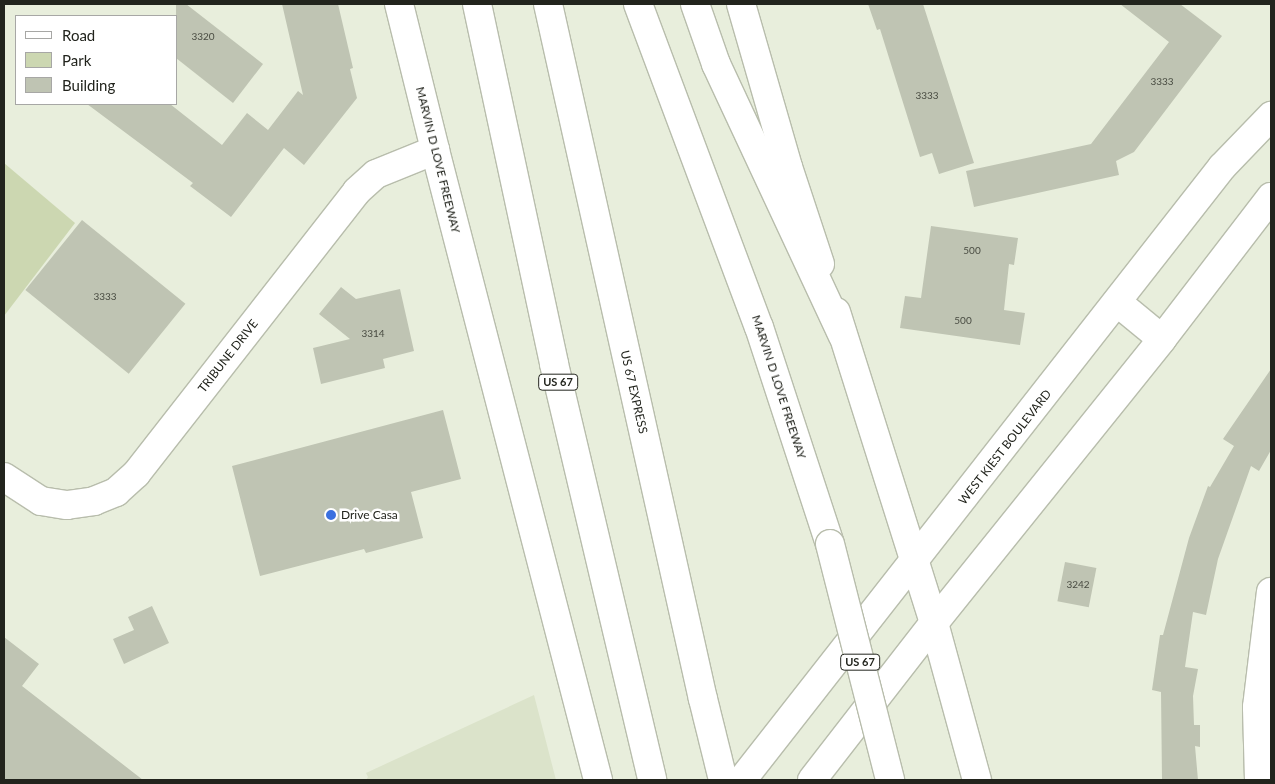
<!DOCTYPE html>
<style>
body{margin:0}
#map{position:relative;width:1275px;height:784px;overflow:hidden;background:#e8eedc;font-family:Lato,sans-serif}
div>[style]{position:absolute}
.built>*{inset:0;background:#dbe3ca}
.green>*{inset:0;background:#ccd7b1}
.building>*{inset:0;background:#bfc4b3;transform-origin:0 0}
.roads{filter:drop-shadow(1px 0 #b8bdac) drop-shadow(-1px 0 #b8bdac) drop-shadow(0 1px #b8bdac) drop-shadow(0 -1px #b8bdac)}
.minor>*{height:28px;margin:-14px;padding:0 14px;transform-origin:14px;border-radius:14px;background:#fff}
.major>*{height:28px;margin:-14px;padding:0 14px;transform-origin:14px;border-radius:14px;background:#fff}
.highway>*{height:28px;margin:-14px;padding:0 14px;transform-origin:14px;border-radius:14px;background:#fff}
.bridges{filter:drop-shadow(1px 0 #b8bdac) drop-shadow(-1px 0 #b8bdac) drop-shadow(0 1px #b8bdac) drop-shadow(0 -1px #b8bdac)}
.highway-bridge>*{height:28px;margin:-14px;padding:0 14px;transform-origin:14px;border-radius:14px;background:#fff}
.dots>*{width:14px;height:14px;translate:-50% -50%;box-sizing:border-box;border:2px solid #fff;border-radius:50%}
span{translate:-50% -50%;white-space:nowrap;text-align:center;line-height:1.15;-webkit-text-stroke:5px #fff;paint-order:stroke}
.number-label{font-size:10px;color:#494c42}
.number-label span{-webkit-text-stroke-width:0}
.shield-label span{padding:1px 4px;background:#fff;border:1px solid;border-radius:4px;-webkit-text-stroke-width:0}
.shield-label{font-size:11px;color:#22241d;font-weight:700}
.street-label{font-size:12px;color:#22241d}
.poi-label{font-size:12px;color:#22241d}
.left{translate:0 -50%;text-align:left}
.frame{position:absolute;inset:0;border:5px solid #22241d;pointer-events:none}
.legend{position:absolute;left:15px;top:15px;width:162px;height:90px;box-sizing:border-box;background:#fff;border:1px solid #a7a7a5;margin:0;padding:6px 9px;list-style:none;font-size:15px;color:#22241d}
.legend li{display:flex;align-items:center;gap:10px;height:25px}
.legend b{width:25px;border:1px solid #a7a7a5}
</style>
<div id="map">
<div class="built">
<div style="clip-path:polygon(534px 695px,556px 780px,366px 780px,368px 777px,366px 773px)"></div>
</div>
<div class="green">
<div style="clip-path:polygon(4px 163px,75px 223px,4px 316px)"></div>
</div>
<div class="building">
<div style="clip-path:polygon(176px 4px,186px 4px,263px 64px,233px 103px,176px 58px)"></div>
<div style="clip-path:polygon(282px 4px,338px 4px,353px 68px,350px 69px,357px 98px,304px 165px,284px 148px,231px 217px,190px 186px,193px 183px,87px 104px,170px 104px,222px 145px,247px 113px,268px 130px,298px 91px,303px 95px)"></div>
<div style="clip-path:polygon(868px 4px,923px 4px,974px 163px,939px 174px,932px 153px,920px 157px,880px 29px,877px 30px)"></div>
<div style="clip-path:polygon(1120px 4px,1180px 4px,1222px 36px,1134px 152px,1116px 161px,1119px 175px,974px 207px,966px 171px,1091px 144px,1169px 42px)"></div>
<div style="left:82px;top:220px;width:133px;height:90px;rotate:39deg"></div>
<div style="clip-path:polygon(931px 226px,1018px 238px,1014px 265px,1009px 264px,1004px 310px,1025px 313px,1020px 345px,900px 328px,905px 296px,921px 298px)"></div>
<div style="clip-path:polygon(341px 287px,356px 299px,400px 289px,414px 351px,383px 359px,385px 368px,321px 384px,313px 348px,350px 339px,319px 314px)"></div>
<div style="clip-path:polygon(1271px 369px,1271px 450px,1259px 471px,1251px 466px,1218px 559px,1206px 615px,1193px 612px,1185px 667px,1198px 669px,1193px 696px,1194px 725px,1200px 725px,1200px 747px,1195px 746px,1198px 780px,1162px 780px,1161px 692px,1152px 690px,1160px 635px,1163px 635px,1189px 538px,1208px 486px,1210px 487px,1234px 446px,1223px 439px)"></div>
<div style="clip-path:polygon(443px 410px,461px 479px,411px 492px,423px 538px,366px 553px,364px 549px,260px 576px,232px 466px)"></div>
<div style="left:1065px;top:562px;width:32px;height:40px;rotate:11deg"></div>
<div style="clip-path:polygon(152px 606px,169px 643px,124px 664px,113px 639px,134px 630px,128px 617px)"></div>
<div style="clip-path:polygon(4px 637px,39px 664px,22px 686px,143px 780px,4px 780px)"></div>
</div>
<div class="roads">
<div class="minor">
<div style="left:4px;top:477px;width:44px;rotate:33deg"></div>
<div style="left:41px;top:501px;width:26px;rotate:9deg"></div>
<div style="left:67px;top:505px;width:27px;rotate:-8deg"></div>
<div style="left:94px;top:501px;width:24px;rotate:-22deg"></div>
<div style="left:116px;top:492px;width:27px;rotate:-42deg"></div>
<div style="left:136px;top:474px;width:359px;rotate:-52deg"></div>
<div style="left:357px;top:191px;width:25px;rotate:-42deg"></div>
<div style="left:376px;top:174px;width:64px;rotate:-22.1deg"></div>
<div style="left:934px;top:623px;width:163px;rotate:74.7deg"></div>
<div style="left:1259px;top:780px;width:73px;rotate:-91.6deg"></div>
<div style="left:1257px;top:707px;width:116px;rotate:-83.1deg"></div>
</div>
<div class="major">
<div style="left:399px;top:4px;width:150px;rotate:76.1deg"></div>
<div style="left:435px;top:150px;width:651px;rotate:75.49deg"></div>
<div style="left:741px;top:4px;width:170px;rotate:73.9deg"></div>
<div style="left:788px;top:167px;width:102px;rotate:71.7deg"></div>
<div style="left:1117px;top:302px;width:58px;rotate:39.4deg"></div>
<div style="left:836px;top:312px;width:326px;rotate:72.5deg"></div>
<div style="left:742px;top:780px;width:779px;rotate:-51.94deg"></div>
<div style="left:1222px;top:167px;width:71px;rotate:-46.1deg"></div>
<div style="left:812px;top:780px;width:199px;rotate:-52.2deg"></div>
<div style="left:934px;top:623px;width:364px;rotate:-51.2deg"></div>
<div style="left:1162px;top:339px;width:179px;rotate:-52.5deg"></div>
</div>
<div class="highway">
<div style="left:477px;top:4px;width:368px;rotate:77.9deg"></div>
<div style="left:554px;top:364px;width:427px;rotate:76.7deg"></div>
<div style="left:548px;top:4px;width:712px;rotate:77.43deg"></div>
<div style="left:703px;top:699px;width:83px;rotate:76.1deg"></div>
<div style="left:638px;top:4px;width:345px;rotate:69.5deg"></div>
<div style="left:759px;top:327px;width:228px;rotate:71.9deg"></div>
<div style="left:695px;top:4px;width:64px;rotate:70.7deg"></div>
<div style="left:716px;top:64px;width:300px;rotate:65deg"></div>
</div>
</div>
<div class="bridges">
<div class="highway-bridge">
<div style="left:830px;top:544px;width:244px;rotate:75.7deg"></div>
</div>
</div>
<div class="dots">
<div style="left:331px;top:515px;background:#3a70df"></div>
</div>
<div class="number-label">
<span style="left:203px;top:37px">3320</span>
<span style="left:1162px;top:82px">3333</span>
<span style="left:927px;top:96px">3333</span>
<span style="left:972px;top:251px">500</span>
<span style="left:105px;top:297px">3333</span>
<span style="left:963px;top:321px">500</span>
<span style="left:373px;top:334px">3314</span>
<span style="left:1078px;top:585px">3242</span>
</div>
<div class="shield-label">
<span style="left:558px;top:382px">US 67</span>
<span style="left:860px;top:662px">US 67</span>
</div>
<div class="street-label">
<span style="left:438px;top:160px;rotate:76deg">MARVIN D LOVE FREEWAY</span>
<span style="left:228px;top:356px;rotate:-52deg">TRIBUNE DRIVE</span>
<span style="left:779px;top:387px;rotate:72deg">MARVIN D LOVE FREEWAY</span>
<span style="left:634px;top:392px;rotate:77deg">US 67 EXPRESS</span>
<span style="left:1005px;top:447px;rotate:-52deg">WEST KIEST BOULEVARD</span>
</div>
<div class="poi-label">
<span class="left" style="left:341px;top:515px">Drive Casa</span>
</div>
<div class="frame"></div>
<ul class="legend">
<li><b style="height:6px;background:#fff"></b>Road</li>
<li><b style="height:14px;background:#ccd7b1"></b>Park</li>
<li><b style="height:14px;background:#bfc4b3"></b>Building</li>
</ul>
</div>
